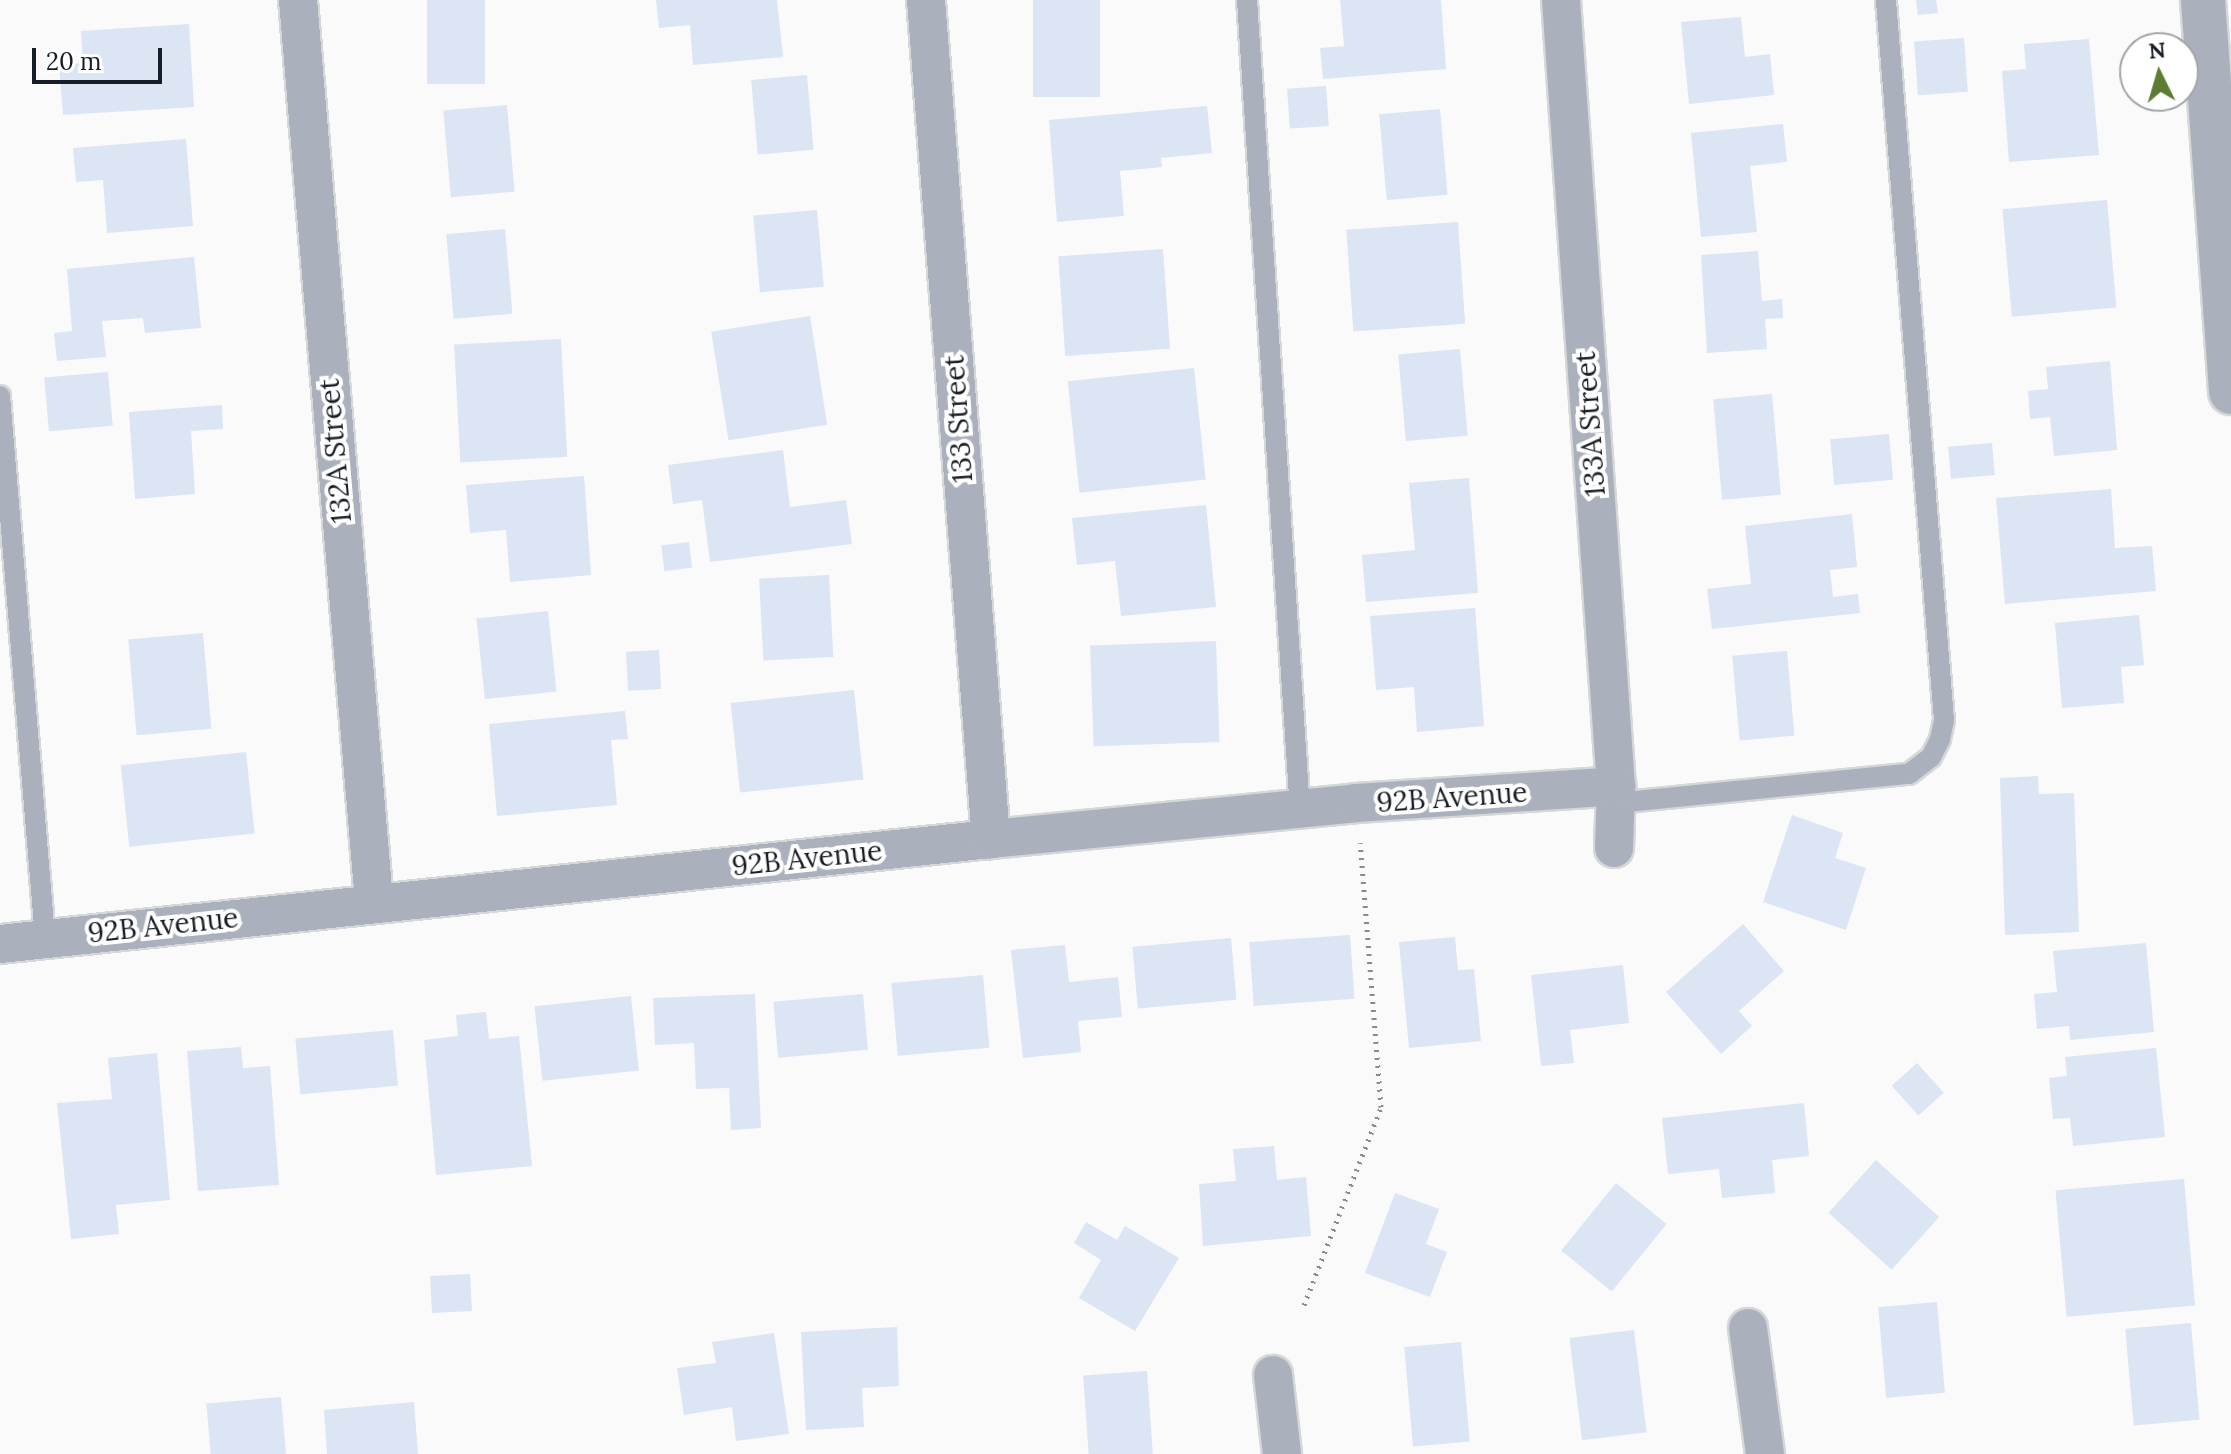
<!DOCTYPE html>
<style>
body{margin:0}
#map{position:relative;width:2231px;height:1454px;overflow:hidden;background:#fafafa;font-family:Lora,serif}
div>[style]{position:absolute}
.building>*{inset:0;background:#dbe5f4;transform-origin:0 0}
.path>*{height:5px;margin-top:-2.5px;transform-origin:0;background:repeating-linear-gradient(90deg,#878a8e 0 2px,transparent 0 8px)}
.roads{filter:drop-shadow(2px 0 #d6d7d8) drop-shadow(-2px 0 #d6d7d8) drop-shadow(0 2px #d6d7d8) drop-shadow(0 -2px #d6d7d8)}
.service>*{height:20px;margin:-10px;padding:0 10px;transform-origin:10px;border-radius:10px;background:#aab1bd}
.minor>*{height:38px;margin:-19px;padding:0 19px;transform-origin:19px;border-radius:19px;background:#aab1bd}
.tertiary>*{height:44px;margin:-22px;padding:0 22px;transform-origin:22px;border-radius:22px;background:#aab1bd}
span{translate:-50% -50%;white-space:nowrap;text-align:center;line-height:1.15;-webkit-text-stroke:8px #fff;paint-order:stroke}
.street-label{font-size:28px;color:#171d26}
.north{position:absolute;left:2119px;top:32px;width:80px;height:80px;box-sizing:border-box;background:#fff;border:2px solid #a2a5a8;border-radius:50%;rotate:355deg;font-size:22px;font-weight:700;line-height:32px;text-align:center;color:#171d26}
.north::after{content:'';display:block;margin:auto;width:28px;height:36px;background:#5d7b31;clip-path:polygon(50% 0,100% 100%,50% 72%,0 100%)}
.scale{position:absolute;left:32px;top:48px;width:130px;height:36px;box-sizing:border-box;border:4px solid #171d26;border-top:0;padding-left:10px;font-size:24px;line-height:28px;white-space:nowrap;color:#171d26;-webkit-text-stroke:6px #fff;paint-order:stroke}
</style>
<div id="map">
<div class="building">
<div style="left:427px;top:0;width:58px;height:84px"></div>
<div style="clip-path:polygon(656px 0,777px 0,783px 57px,693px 65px,690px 25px,659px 28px)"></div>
<div style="left:1033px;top:0;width:67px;height:97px"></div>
<div style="clip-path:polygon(1340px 0,1441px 0,1446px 69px,1323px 79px,1320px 48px,1344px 46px)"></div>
<div style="clip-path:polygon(1916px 0,1936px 0,1938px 13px,1918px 15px)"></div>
<div style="clip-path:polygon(1741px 17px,1745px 57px,1770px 54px,1774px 95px,1689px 104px,1681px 22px)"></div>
<div style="clip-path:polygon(189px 24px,194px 107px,63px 115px,59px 65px,83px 63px,81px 31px)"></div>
<div style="left:1964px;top:38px;width:54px;height:50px;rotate:86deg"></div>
<div style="clip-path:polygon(2089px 39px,2099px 155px,2009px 162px,2002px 71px,2026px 69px,2024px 44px)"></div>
<div style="left:807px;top:75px;width:75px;height:56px;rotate:85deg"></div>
<div style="left:1326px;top:86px;width:40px;height:39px;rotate:86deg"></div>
<div style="left:507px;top:105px;width:87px;height:64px;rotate:85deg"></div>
<div style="clip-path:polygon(1207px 106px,1212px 153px,1161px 158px,1162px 167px,1120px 171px,1124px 216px,1057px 222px,1049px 120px)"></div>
<div style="left:1440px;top:109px;width:86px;height:61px;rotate:85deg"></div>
<div style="clip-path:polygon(1783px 124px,1787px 162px,1750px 166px,1757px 232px,1701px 237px,1691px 133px)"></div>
<div style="clip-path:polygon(186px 139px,193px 226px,107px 233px,103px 180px,76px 182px,73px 148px)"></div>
<div style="left:2107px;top:200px;width:108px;height:105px;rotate:85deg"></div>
<div style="left:817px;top:210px;width:77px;height:64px;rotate:85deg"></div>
<div style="left:1458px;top:222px;width:102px;height:112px;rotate:86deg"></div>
<div style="left:505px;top:229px;width:85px;height:59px;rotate:85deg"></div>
<div style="left:1163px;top:249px;width:100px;height:105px;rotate:86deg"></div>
<div style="clip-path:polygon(1758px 251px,1762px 301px,1782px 299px,1783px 318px,1765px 319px,1767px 349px,1707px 353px,1701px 255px)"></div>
<div style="clip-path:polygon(194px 257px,201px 328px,145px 333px,143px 318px,102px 321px,106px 357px,57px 361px,54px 333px,72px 331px,67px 269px)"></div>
<div style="left:810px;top:316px;width:110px;height:100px;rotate:81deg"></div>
<div style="left:561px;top:339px;width:118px;height:107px;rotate:87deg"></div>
<div style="left:1460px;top:349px;width:87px;height:62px;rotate:85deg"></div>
<div style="clip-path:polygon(2110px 361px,2117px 450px,2054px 456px,2050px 417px,2030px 419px,2028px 391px,2048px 389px,2046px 367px)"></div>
<div style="left:1194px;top:368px;width:112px;height:127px;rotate:84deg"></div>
<div style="left:108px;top:372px;width:54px;height:64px;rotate:85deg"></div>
<div style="left:1772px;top:394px;width:101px;height:59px;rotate:85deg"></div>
<div style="clip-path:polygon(222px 405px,223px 429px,191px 431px,195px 494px,135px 499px,129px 412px)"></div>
<div style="left:1889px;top:434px;width:46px;height:59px;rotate:85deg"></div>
<div style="left:1992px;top:443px;width:32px;height:44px;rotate:85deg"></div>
<div style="clip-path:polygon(783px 450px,790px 507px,846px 500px,852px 544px,710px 562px,702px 500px,673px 504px,668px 465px)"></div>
<div style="clip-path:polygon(584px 476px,591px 575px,510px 582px,506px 530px,470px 533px,466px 485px)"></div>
<div style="clip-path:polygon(1469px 478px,1478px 593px,1366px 602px,1362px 555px,1415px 550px,1409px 483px)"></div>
<div style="clip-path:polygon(2111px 489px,2115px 548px,2152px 546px,2156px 591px,2005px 604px,1996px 498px)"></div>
<div style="clip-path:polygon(1206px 505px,1216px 607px,1121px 616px,1115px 561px,1077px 565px,1072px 518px)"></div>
<div style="clip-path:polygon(1852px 514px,1857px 567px,1830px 570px,1833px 597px,1858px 594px,1860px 613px,1712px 629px,1707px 589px,1751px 584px,1745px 526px)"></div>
<div style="left:689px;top:542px;width:26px;height:28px;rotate:83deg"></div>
<div style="left:829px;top:575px;width:82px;height:70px;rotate:87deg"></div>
<div style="clip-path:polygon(1475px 608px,1484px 726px,1417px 732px,1414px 687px,1376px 690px,1370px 616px)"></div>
<div style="left:548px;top:611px;width:81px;height:72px;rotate:84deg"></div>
<div style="clip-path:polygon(2139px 615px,2144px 665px,2121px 667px,2124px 703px,2062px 708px,2055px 623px)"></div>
<div style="left:203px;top:633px;width:96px;height:75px;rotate:85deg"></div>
<div style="left:1216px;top:641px;width:101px;height:126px;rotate:88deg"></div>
<div style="left:659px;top:650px;width:39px;height:33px;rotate:87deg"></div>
<div style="left:1787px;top:651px;width:85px;height:55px;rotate:85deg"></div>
<div style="left:854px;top:690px;width:90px;height:124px;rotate:84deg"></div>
<div style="clip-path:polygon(625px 711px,628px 739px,611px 740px,617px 805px,497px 816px,489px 724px)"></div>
<div style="left:246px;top:752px;width:82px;height:126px;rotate:84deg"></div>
<div style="clip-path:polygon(2038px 776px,2039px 794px,2074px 793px,2079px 932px,2005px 935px,2000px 778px)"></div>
<div style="clip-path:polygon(1792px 815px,1843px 833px,1835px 858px,1866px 868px,1846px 930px,1763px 902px)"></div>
<div style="clip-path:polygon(1743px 924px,1784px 971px,1739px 1011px,1752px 1026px,1721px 1054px,1666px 992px)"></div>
<div style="left:1350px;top:935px;width:64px;height:101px;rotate:86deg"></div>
<div style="clip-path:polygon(1455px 937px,1458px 970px,1474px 969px,1481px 1041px,1409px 1048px,1399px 942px)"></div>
<div style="left:1231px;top:938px;width:62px;height:99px;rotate:85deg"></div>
<div style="clip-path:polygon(2146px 943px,2154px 1032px,2070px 1040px,2069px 1026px,2037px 1029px,2034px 994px,2057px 992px,2053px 951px)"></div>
<div style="clip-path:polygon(1065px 945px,1069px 982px,1118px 977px,1122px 1017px,1078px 1021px,1081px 1052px,1023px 1058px,1011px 950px)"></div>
<div style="clip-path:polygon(1623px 965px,1629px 1023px,1570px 1030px,1574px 1063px,1541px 1066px,1531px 975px)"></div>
<div style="left:983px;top:975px;width:73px;height:92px;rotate:85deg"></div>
<div style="clip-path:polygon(755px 994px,761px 1128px,731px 1130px,729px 1088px,696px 1089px,694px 1043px,655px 1045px,653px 998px)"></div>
<div style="left:863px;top:994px;width:56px;height:90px;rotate:85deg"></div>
<div style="left:631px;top:996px;width:75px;height:97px;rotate:84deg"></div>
<div style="clip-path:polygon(486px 1012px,489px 1039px,519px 1036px,532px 1166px,436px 1175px,424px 1040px,458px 1036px,456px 1015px)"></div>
<div style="left:393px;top:1030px;width:56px;height:98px;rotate:85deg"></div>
<div style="clip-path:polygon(241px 1047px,243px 1068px,270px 1066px,279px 1185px,198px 1191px,187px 1051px)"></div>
<div style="clip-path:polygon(2156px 1048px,2165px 1137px,2073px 1146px,2070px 1118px,2053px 1119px,2049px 1078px,2067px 1076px,2065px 1057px)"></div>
<div style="clip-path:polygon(157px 1053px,170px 1200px,116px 1205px,119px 1234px,71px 1239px,57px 1103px,112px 1099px,108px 1058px)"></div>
<div style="left:1917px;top:1063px;width:40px;height:34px;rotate:48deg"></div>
<div style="clip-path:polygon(1804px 1103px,1809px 1156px,1772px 1160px,1775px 1193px,1722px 1198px,1719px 1169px,1668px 1174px,1662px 1118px)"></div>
<div style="clip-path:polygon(1274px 1146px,1277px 1180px,1306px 1177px,1311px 1236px,1203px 1246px,1199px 1184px,1236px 1181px,1233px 1149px)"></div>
<div style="left:1876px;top:1160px;width:85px;height:71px;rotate:42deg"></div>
<div style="left:2184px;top:1179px;width:127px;height:129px;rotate:85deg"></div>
<div style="left:1616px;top:1183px;width:65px;height:87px;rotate:39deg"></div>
<div style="clip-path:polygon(1395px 1193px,1439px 1209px,1426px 1244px,1447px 1252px,1430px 1297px,1365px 1273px)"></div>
<div style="clip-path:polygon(1086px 1222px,1117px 1240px,1125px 1226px,1179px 1258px,1135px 1331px,1079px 1298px,1101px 1260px,1074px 1243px)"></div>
<div style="left:470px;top:1274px;width:37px;height:40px;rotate:87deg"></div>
<div style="left:1937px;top:1302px;width:91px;height:59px;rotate:85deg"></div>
<div style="left:2191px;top:1323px;width:97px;height:66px;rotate:85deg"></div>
<div style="clip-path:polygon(897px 1327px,899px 1386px,862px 1388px,864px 1427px,806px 1430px,801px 1332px)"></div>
<div style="left:1634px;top:1330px;width:103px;height:65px;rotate:83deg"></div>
<div style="clip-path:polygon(774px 1333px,789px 1434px,736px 1441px,732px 1407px,684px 1415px,677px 1368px,716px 1363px,712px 1342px)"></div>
<div style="left:1461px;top:1342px;width:100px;height:57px;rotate:85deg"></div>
<div style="left:1147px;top:1371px;width:83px;height:64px;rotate:86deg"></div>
<div style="left:281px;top:1397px;width:57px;height:75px;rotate:85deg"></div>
<div style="clip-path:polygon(414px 1402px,418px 1454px,327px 1454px,324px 1410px)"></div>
</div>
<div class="path">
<div style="left:1304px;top:1305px;width:212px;rotate:-68.7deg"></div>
<div style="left:1381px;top:1107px;width:265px;rotate:-94.5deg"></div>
</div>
<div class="roads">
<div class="service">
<div style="left:1247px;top:0;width:812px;rotate:86.26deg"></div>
<div style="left:0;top:396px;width:544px;rotate:85.25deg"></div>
<div style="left:1616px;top:803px;width:294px;rotate:-5.7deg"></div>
<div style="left:1909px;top:774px;width:28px;rotate:-38deg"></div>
<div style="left:1931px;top:757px;width:20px;rotate:-63deg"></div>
<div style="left:1940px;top:739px;width:19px;rotate:-78deg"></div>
<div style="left:1944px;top:720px;width:722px;rotate:-94.61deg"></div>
</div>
<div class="minor">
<div style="left:298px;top:0;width:905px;rotate:85.18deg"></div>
<div style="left:926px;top:0;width:842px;rotate:85.57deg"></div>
<div style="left:1561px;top:0;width:788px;rotate:86deg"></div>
<div style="left:1616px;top:786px;width:62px;rotate:91.8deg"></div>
<div style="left:0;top:944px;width:997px;rotate:-6.05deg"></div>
<div style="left:991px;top:839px;width:367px;rotate:-5.6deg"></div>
<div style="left:1356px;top:803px;width:261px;rotate:-3.7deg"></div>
<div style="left:1748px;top:1328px;width:127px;rotate:82.3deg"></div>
<div style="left:1273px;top:1375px;width:80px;rotate:83.5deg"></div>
</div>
<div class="tertiary">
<div style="left:2203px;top:0;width:393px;rotate:85.9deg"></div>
</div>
</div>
<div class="street-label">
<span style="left:958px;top:419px;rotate:-94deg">133 Street</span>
<span style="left:1590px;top:424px;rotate:-94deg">133A Street</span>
<span style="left:335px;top:451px;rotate:-95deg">132A Street</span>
<span style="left:1452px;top:797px;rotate:-4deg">92B Avenue</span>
<span style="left:807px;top:858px;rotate:-6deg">92B Avenue</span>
<span style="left:163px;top:925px;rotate:-6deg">92B Avenue</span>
</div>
<div class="north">N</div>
<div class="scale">20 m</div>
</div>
